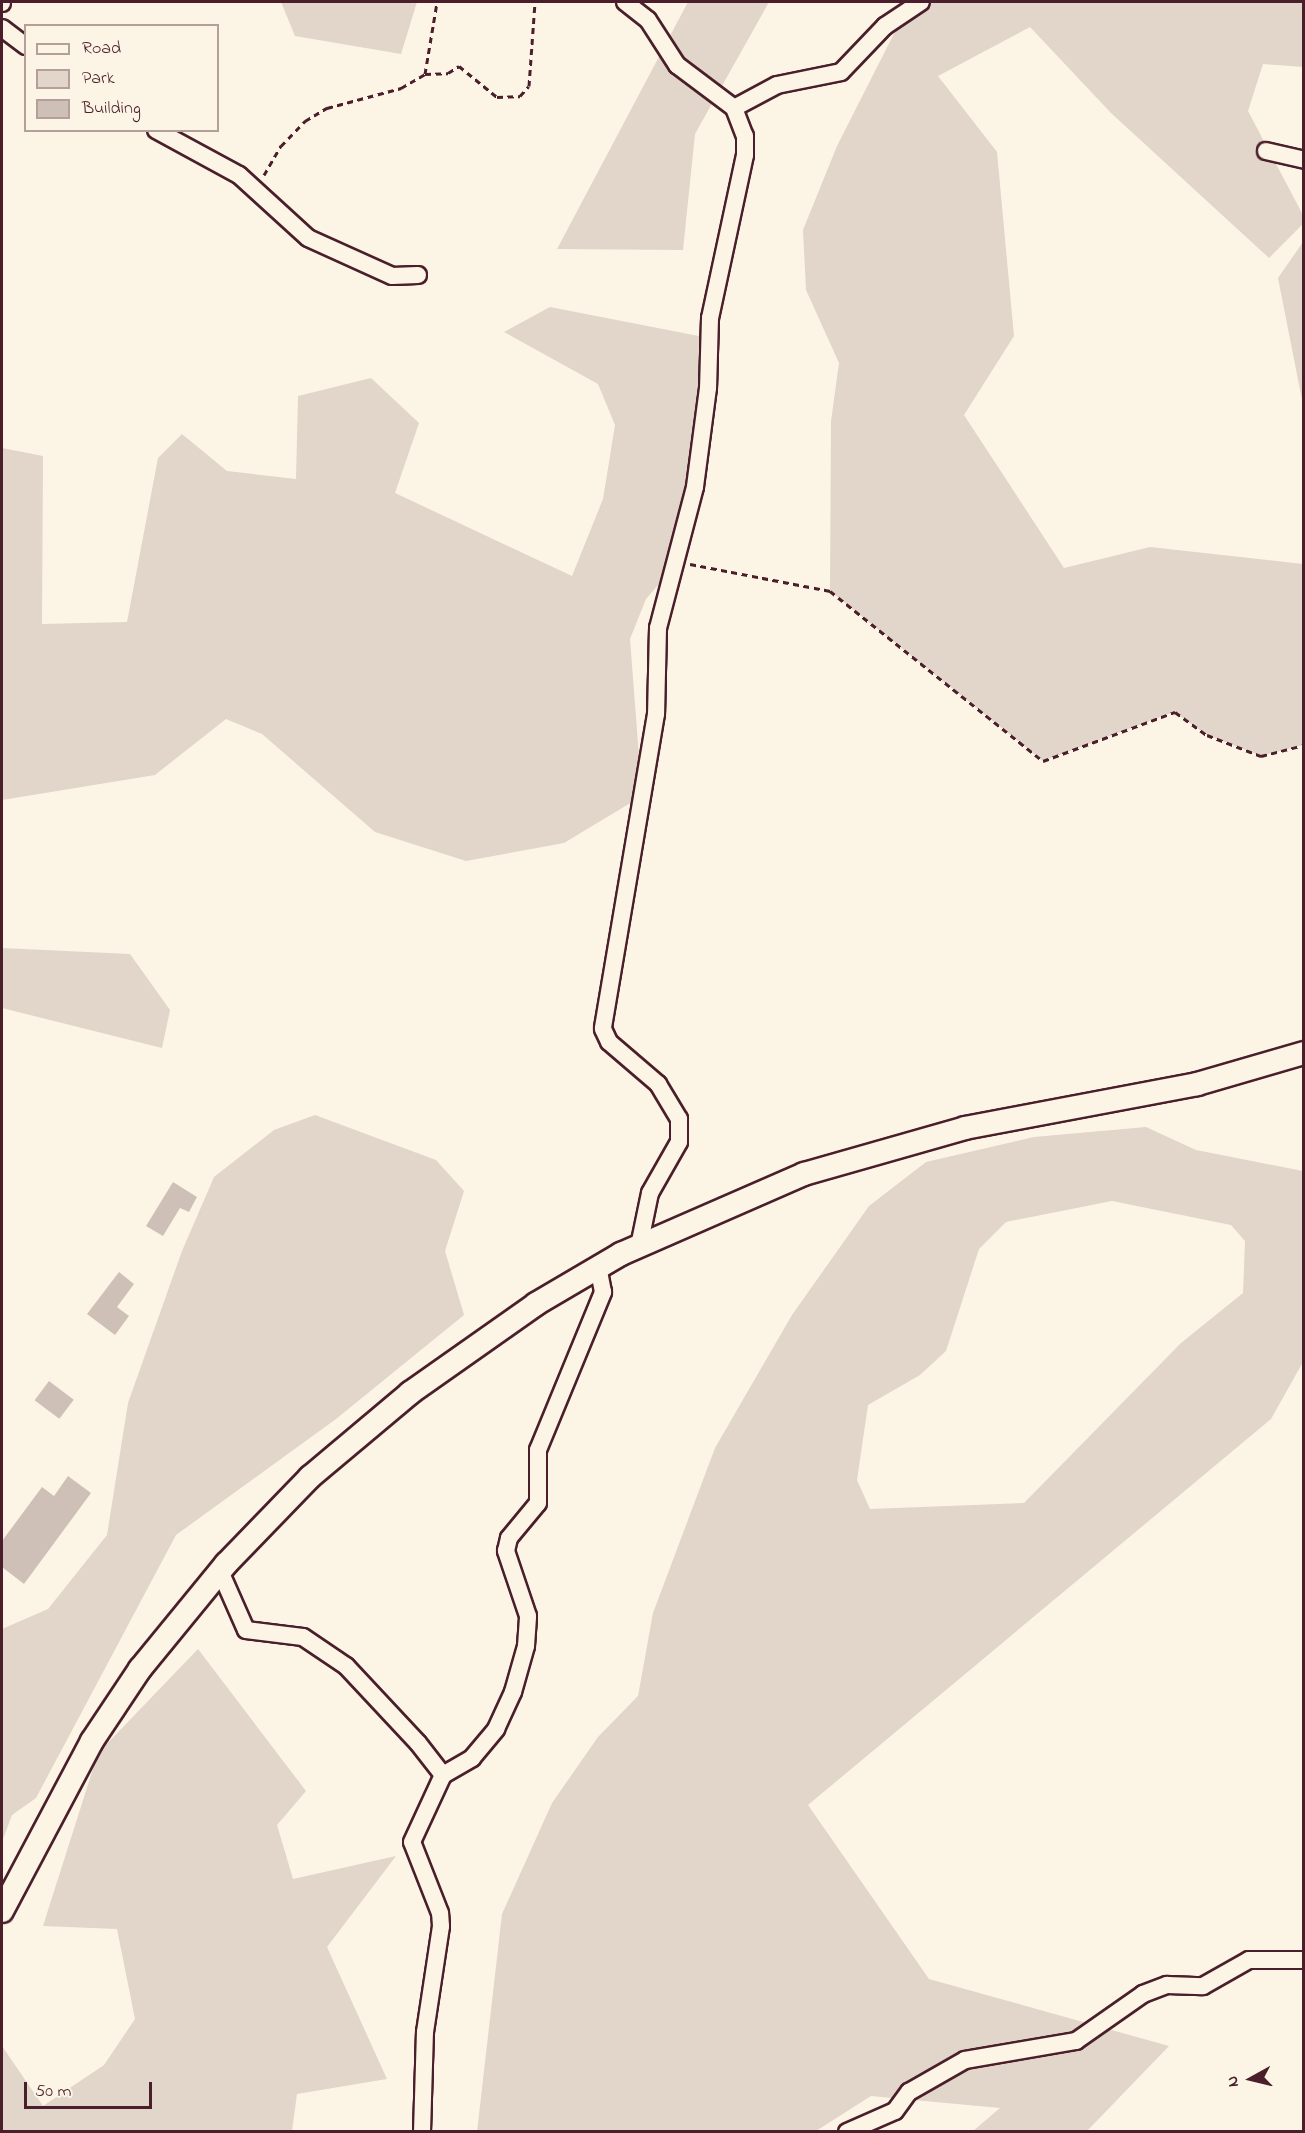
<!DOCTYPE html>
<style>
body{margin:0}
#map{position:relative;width:1305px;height:2133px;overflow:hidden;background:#fcf5e5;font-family:"Indie Flower",sans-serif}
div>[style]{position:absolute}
.green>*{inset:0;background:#e2d5ca}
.building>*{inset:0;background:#cfc0b7;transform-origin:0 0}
.path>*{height:3px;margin-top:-1.5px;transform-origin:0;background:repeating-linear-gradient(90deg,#4a1f2b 0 6px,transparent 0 10.5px)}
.roads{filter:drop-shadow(2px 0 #4a1f2b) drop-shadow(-2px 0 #4a1f2b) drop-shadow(0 2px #4a1f2b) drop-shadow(0 -2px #4a1f2b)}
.street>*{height:16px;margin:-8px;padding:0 8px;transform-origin:8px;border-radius:8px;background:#fcf5e5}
.secondary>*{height:22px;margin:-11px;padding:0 11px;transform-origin:11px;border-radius:11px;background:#fcf5e5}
span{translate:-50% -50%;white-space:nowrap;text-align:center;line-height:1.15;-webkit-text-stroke:6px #fcf5e5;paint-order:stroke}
.frame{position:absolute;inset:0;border:3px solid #4a1f2b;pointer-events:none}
.legend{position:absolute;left:24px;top:24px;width:195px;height:108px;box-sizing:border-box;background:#fcf5e5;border:2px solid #b59f9b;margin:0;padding:8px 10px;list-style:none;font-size:18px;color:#4a1f2b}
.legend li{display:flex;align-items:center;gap:12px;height:30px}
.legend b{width:30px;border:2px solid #b59f9b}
.north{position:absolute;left:1221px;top:2049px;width:60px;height:60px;-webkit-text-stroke:4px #fcf5e5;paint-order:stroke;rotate:262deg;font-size:16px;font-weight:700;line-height:24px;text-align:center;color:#4a1f2b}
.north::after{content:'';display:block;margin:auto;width:21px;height:27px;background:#4a1f2b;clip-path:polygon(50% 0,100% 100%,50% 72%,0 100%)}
.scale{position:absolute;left:24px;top:2082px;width:128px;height:27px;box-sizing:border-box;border:3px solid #4a1f2b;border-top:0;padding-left:8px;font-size:18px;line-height:21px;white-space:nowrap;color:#4a1f2b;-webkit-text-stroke:4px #fcf5e5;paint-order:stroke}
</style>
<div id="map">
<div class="green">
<div style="clip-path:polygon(281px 2px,417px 2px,401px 54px,295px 36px)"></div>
<div style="clip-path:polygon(688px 2px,769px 2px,695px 134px,683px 250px,557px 249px)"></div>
<div style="clip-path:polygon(910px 2px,1303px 2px,1303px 67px,1263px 64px,1248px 111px,1303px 215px,1303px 224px,1269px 258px,1111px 113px,1030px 27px,938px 76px,997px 152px,1014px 336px,964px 415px,1064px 568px,1150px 547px,1303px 564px,1303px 745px,1261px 756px,1207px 735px,1174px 712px,1043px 761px,830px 591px,831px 421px,839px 363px,806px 290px,803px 230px,837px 146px)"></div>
<div style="clip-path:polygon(1303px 242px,1303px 405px,1278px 278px)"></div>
<div style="clip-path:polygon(550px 307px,709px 338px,678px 562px,646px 599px,630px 639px,642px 796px,564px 843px,466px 861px,375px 832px,262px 734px,226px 719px,155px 775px,2px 800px,2px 448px,43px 456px,42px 624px,127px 622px,158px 458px,182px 434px,227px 471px,296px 479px,298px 396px,371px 378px,419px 423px,395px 493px,572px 576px,603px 499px,615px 425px,598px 384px,504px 332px)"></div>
<div style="clip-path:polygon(2px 948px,130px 954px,170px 1010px,162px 1048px,2px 1008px)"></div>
<div style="clip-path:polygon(315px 1115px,436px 1160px,464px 1191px,445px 1251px,464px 1315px,336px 1419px,176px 1535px,36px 1798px,12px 1815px,2px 1842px,2px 1629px,48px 1609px,107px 1535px,128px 1403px,182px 1251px,214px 1177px,274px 1130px)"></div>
<div style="clip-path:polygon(evenodd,1146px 1127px,1196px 1150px,1303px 1171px,1303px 1362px,1271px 1419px,808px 1805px,929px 1979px,1169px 2046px,1087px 2131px,973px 2131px,1000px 2108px,871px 2096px,816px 2131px,477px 2132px,502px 1914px,552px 1803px,598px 1737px,638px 1696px,653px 1613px,715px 1448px,792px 1315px,869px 1206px,926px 1162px,1034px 1137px,1146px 1127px,1112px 1201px,1231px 1225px,1245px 1241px,1243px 1293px,1181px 1343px,1024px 1503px,870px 1509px,857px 1480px,868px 1405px,920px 1375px,946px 1351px,979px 1249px,1006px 1222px,1112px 1201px)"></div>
<div style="clip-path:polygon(198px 1649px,306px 1791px,277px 1825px,293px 1879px,396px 1856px,327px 1947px,387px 2079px,297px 2094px,292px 2131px,2px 2131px,2px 2046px,43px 2106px,104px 2065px,135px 2019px,117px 1929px,43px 1926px,98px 1753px)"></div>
</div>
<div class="building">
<div style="clip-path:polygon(173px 1182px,197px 1197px,189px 1212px,180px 1208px,163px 1236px,146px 1226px)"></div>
<div style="clip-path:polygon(119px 1272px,134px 1284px,117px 1307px,129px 1316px,115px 1335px,87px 1314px)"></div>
<div style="left:49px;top:1381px;width:31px;height:24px;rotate:37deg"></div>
<div style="clip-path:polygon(68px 1476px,91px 1493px,24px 1584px,2px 1567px,2px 1541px,42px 1487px,54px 1496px)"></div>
</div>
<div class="path">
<div style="left:425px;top:74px;width:73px;rotate:-80.5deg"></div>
<div style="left:264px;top:175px;width:34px;rotate:-60deg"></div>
<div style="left:281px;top:146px;width:35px;rotate:-46deg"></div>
<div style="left:305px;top:121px;width:26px;rotate:-31deg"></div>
<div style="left:327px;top:108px;width:77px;rotate:-15.1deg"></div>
<div style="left:401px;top:88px;width:28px;rotate:-30deg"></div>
<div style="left:425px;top:74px;width:23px;rotate:-2deg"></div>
<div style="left:448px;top:73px;width:13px;rotate:-32deg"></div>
<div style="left:459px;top:66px;width:49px;rotate:39.2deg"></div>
<div style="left:497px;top:97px;width:23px;rotate:-2deg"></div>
<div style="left:520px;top:96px;width:13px;rotate:-48deg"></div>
<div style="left:529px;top:86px;width:84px;rotate:-85.9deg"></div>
<div style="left:690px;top:564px;width:143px;rotate:10.9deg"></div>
<div style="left:830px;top:591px;width:273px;rotate:38.6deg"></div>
<div style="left:1043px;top:761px;width:141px;rotate:-20.4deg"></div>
<div style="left:1175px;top:712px;width:39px;rotate:36deg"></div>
<div style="left:1207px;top:735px;width:58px;rotate:21.3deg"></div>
<div style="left:1261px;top:756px;width:44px;rotate:-14.3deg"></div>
</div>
<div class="roads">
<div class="street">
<div style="left:625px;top:2px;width:29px;rotate:38deg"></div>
<div style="left:648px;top:20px;width:54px;rotate:57.2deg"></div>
<div style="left:677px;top:65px;width:71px;rotate:37deg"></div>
<div style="left:734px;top:108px;width:30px;rotate:69deg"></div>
<div style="left:745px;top:136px;width:19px;rotate:90deg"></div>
<div style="left:745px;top:155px;width:167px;rotate:102.1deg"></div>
<div style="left:710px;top:318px;width:70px;rotate:91.6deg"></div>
<div style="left:708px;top:388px;width:100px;rotate:97.5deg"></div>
<div style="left:695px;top:487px;width:146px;rotate:104.7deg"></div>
<div style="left:658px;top:628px;width:86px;rotate:91.3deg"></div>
<div style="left:656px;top:714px;width:319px;rotate:99.6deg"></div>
<div style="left:603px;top:1029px;width:14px;rotate:65deg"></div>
<div style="left:609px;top:1042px;width:65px;rotate:40.6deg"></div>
<div style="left:658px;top:1084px;width:41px;rotate:59deg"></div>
<div style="left:679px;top:1119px;width:23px;rotate:90deg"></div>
<div style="left:679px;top:1142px;width:59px;rotate:119.6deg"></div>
<div style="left:650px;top:1193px;width:54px;rotate:101.7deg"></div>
<div style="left:2px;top:3px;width:1px;rotate:-90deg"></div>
<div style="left:2px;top:28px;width:30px;rotate:37deg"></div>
<div style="left:734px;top:108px;width:49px;rotate:-28.1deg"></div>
<div style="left:777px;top:85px;width:65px;rotate:-11.5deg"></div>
<div style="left:841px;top:72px;width:64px;rotate:-46.3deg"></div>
<div style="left:885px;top:26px;width:43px;rotate:-33.7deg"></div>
<div style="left:156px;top:130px;width:94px;rotate:28.5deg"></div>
<div style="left:239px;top:175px;width:93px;rotate:42.4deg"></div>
<div style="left:308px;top:238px;width:92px;rotate:24.3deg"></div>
<div style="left:392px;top:276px;width:26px;rotate:-2deg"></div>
<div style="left:1266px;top:151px;width:39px;rotate:13deg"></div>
<div style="left:220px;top:1571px;width:64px;rotate:66.2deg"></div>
<div style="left:246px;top:1630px;width:57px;rotate:7deg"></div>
<div style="left:303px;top:1637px;width:52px;rotate:34deg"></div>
<div style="left:346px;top:1666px;width:105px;rotate:46.9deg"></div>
<div style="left:418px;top:1743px;width:41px;rotate:52deg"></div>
<div style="left:422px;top:2132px;width:100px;rotate:-88.3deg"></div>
<div style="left:425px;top:2032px;width:107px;rotate:-81.4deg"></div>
<div style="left:441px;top:1926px;width:13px;rotate:-94deg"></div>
<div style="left:440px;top:1913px;width:76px;rotate:-111.5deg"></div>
<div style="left:412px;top:1842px;width:74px;rotate:-65.2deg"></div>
<div style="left:443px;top:1775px;width:34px;rotate:-30deg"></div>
<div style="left:472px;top:1758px;width:38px;rotate:-50deg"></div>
<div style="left:496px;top:1729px;width:41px;rotate:-65.3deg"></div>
<div style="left:513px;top:1692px;width:48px;rotate:-74.2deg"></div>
<div style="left:526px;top:1646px;width:30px;rotate:-86deg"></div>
<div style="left:528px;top:1616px;width:69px;rotate:-108.7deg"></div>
<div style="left:506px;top:1551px;width:13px;rotate:-77deg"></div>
<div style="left:509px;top:1538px;width:45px;rotate:-50.4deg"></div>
<div style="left:538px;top:1503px;width:53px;rotate:-90deg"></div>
<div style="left:538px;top:1450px;width:171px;rotate:-67.6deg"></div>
<div style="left:603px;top:1292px;width:25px;rotate:-101deg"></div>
<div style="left:847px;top:2132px;width:52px;rotate:-23.6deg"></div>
<div style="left:895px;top:2111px;width:24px;rotate:-54deg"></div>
<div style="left:909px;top:2092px;width:64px;rotate:-29.7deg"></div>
<div style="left:965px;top:2060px;width:113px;rotate:-9.7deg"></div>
<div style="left:1076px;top:2041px;width:82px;rotate:-35deg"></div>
<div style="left:1143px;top:1994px;width:26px;rotate:-21deg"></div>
<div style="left:1167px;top:1985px;width:36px;rotate:2deg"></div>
<div style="left:1203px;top:1986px;width:53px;rotate:-29.5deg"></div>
<div style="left:1249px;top:1960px;width:55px"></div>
</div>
<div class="secondary">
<div style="left:2px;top:1911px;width:192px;rotate:-62.1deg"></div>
<div style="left:92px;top:1741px;width:87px;rotate:-56.3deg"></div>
<div style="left:140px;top:1669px;width:136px;rotate:-50.7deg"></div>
<div style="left:226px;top:1564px;width:121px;rotate:-46deg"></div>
<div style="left:310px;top:1477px;width:131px;rotate:-40deg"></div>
<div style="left:410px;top:1393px;width:154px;rotate:-35.2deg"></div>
<div style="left:536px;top:1304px;width:99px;rotate:-30.5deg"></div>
<div style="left:621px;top:1254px;width:200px;rotate:-23.6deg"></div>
<div style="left:804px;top:1174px;width:167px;rotate:-15.9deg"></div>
<div style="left:965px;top:1128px;width:236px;rotate:-10.7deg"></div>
<div style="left:1197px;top:1084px;width:111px;rotate:-16.2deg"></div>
</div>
</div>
<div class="frame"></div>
<ul class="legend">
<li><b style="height:8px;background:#fcf5e5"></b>Road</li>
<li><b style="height:16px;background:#e2d5ca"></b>Park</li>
<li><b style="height:16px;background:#cfc0b7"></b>Building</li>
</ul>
<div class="north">N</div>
<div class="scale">50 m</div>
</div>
